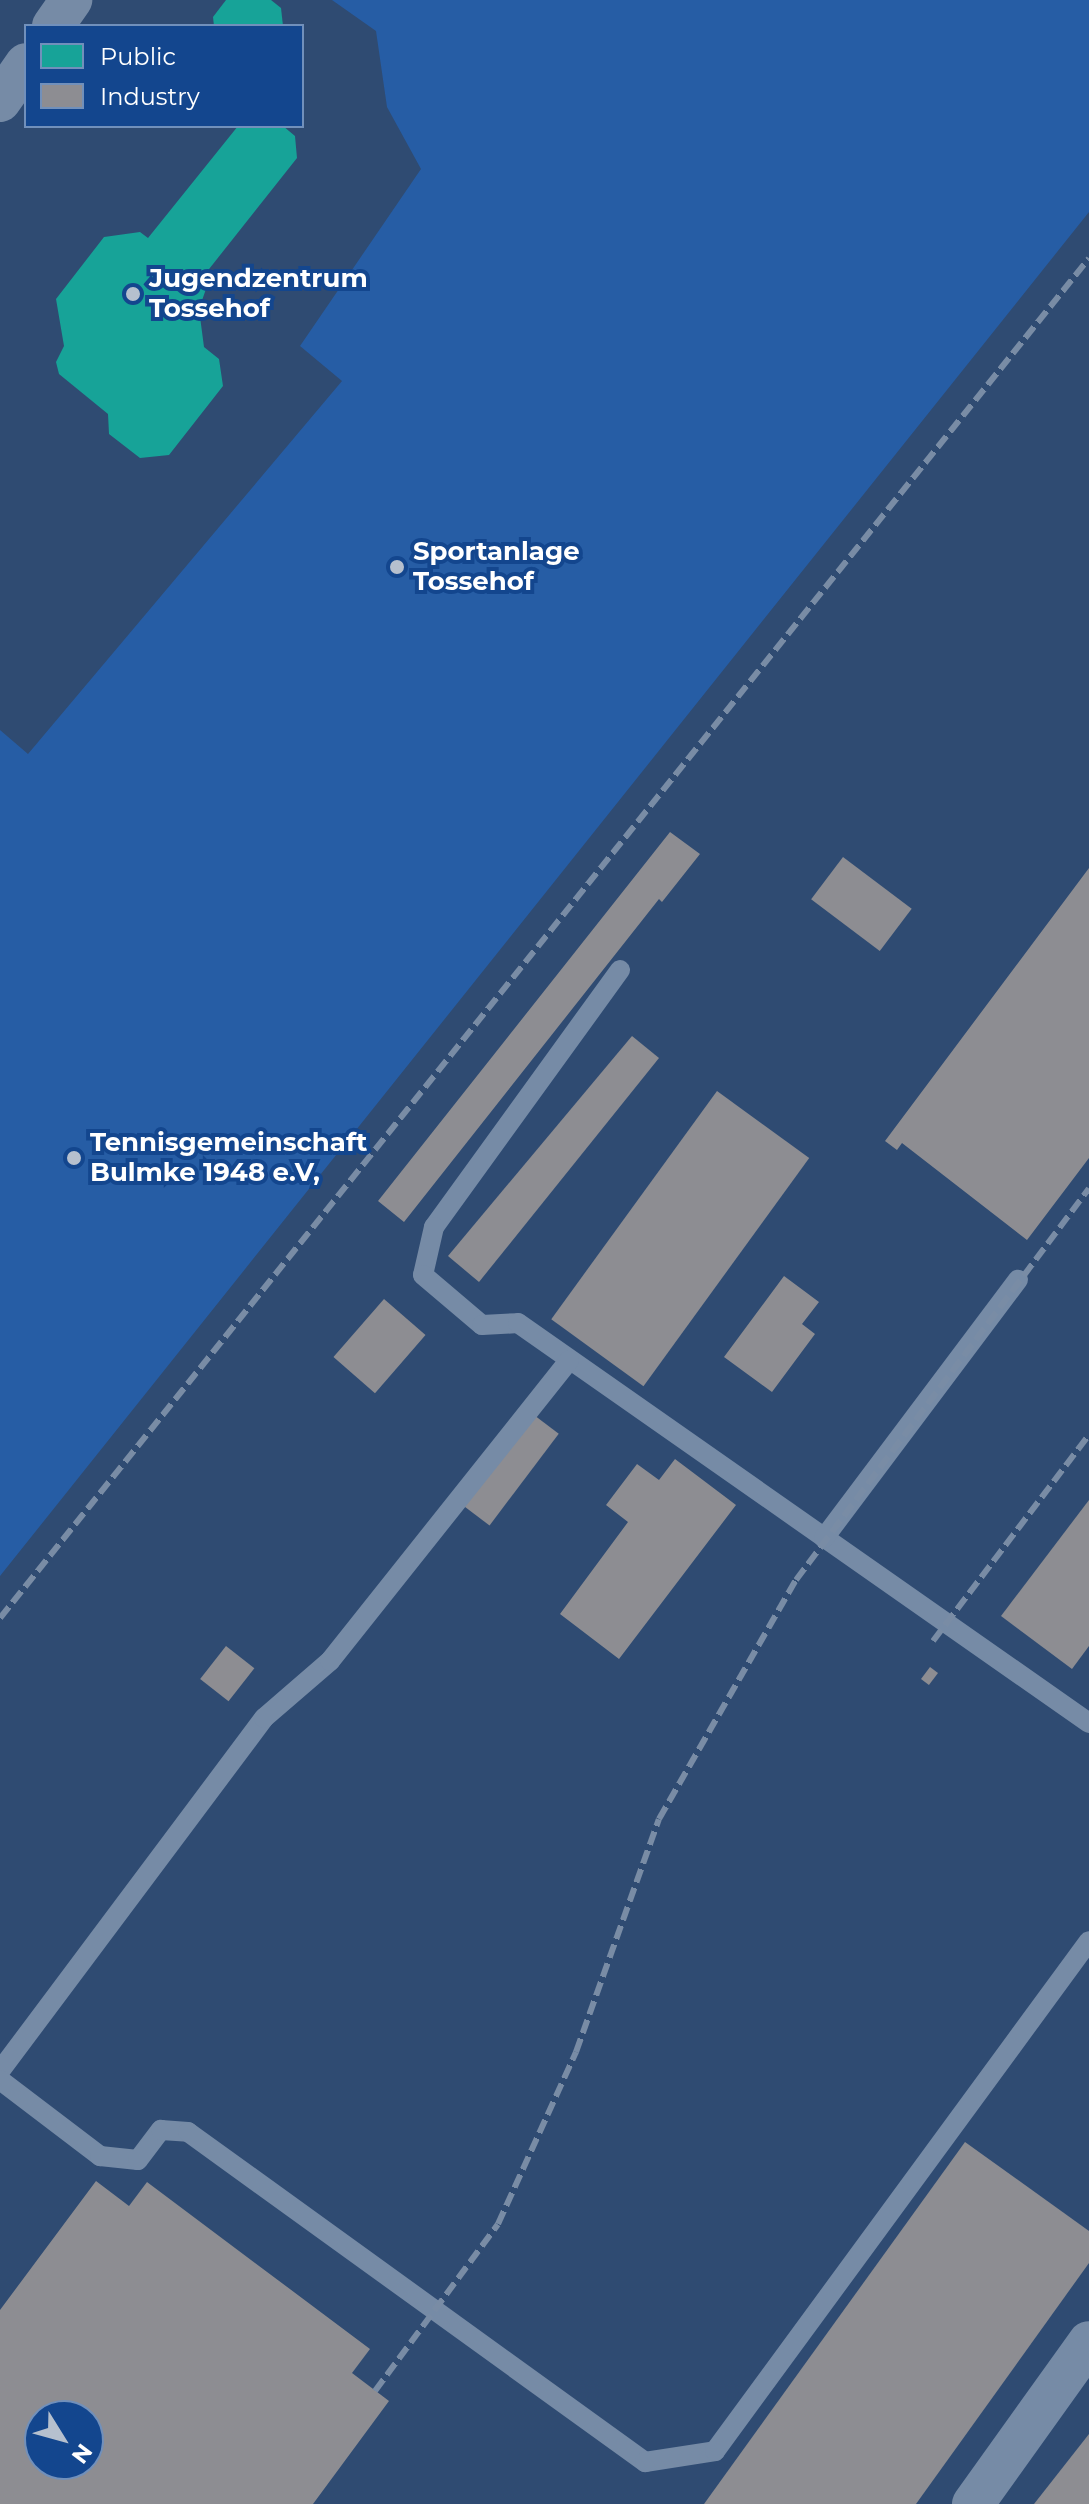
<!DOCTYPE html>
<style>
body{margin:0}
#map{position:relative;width:1089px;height:2504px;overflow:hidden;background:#2f4b72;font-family:Montserrat,sans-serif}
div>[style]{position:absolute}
.green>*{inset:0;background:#265da5}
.public>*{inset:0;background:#17a398}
.industry>*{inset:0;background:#8d8d92;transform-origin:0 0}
.service>*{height:20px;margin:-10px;padding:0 10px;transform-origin:10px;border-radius:10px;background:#768ba6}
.minor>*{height:42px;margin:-21px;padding:0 21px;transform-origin:21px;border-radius:21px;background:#768ba6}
.rail>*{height:6px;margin-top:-3px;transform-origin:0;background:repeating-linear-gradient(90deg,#798ca5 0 14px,transparent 0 20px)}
.dots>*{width:22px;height:22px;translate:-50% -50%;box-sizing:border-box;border:4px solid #13468e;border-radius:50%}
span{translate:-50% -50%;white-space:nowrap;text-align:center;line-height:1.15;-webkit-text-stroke:8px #13468e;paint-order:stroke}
.poi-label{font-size:26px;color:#fff;font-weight:700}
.left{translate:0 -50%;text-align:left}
.legend{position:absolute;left:24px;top:24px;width:280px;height:104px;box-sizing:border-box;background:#13468e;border:2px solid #7190bb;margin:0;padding:10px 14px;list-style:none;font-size:24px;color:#fff}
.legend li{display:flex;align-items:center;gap:16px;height:40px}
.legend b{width:40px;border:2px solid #7190bb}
.north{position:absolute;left:24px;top:2400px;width:80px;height:80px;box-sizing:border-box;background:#13468e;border:2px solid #7190bb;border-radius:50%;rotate:127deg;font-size:22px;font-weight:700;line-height:32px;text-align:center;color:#fff}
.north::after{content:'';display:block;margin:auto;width:28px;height:36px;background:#b6c0ce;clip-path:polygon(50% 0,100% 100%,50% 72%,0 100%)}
</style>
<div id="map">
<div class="green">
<div style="clip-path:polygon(332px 0,1089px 0,1089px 212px,0 1576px,0 730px,28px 754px,342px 381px,300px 346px,421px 169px,387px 107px,376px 31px)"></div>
</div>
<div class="public">
<div style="clip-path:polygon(226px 0,271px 0,281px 8px,283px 26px,214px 26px,213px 17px)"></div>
<div style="clip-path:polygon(238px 126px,283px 126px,295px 136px,297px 158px,198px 283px,206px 289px,199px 309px,204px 347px,219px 359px,223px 386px,169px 455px,140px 458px,109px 434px,108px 414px,59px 374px,56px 362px,64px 346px,56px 299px,104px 237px,140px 232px,148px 238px)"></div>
</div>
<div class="industry">
<div style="clip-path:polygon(670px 832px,700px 854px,662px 902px,659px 899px,404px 1222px,378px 1201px)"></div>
<div style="left:843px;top:857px;width:86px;height:53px;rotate:37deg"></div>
<div style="clip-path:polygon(1089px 868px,1089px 1158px,1027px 1240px,902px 1143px,897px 1150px,885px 1141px)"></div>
<div style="clip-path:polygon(632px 1036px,659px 1058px,479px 1282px,448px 1256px)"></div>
<div style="left:717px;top:1091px;width:114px;height:282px;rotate:36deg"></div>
<div style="clip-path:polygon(784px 1276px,819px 1302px,802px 1324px,815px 1334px,772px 1392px,724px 1357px)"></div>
<div style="left:384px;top:1299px;width:55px;height:77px;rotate:41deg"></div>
<div style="left:530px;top:1412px;width:36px;height:115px;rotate:37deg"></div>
<div style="clip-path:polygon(675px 1459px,736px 1505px,619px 1659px,560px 1614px,628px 1522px,606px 1505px,637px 1464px,659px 1480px)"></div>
<div style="clip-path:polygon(1089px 1500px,1089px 1646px,1072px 1669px,1001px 1616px)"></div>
<div style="left:226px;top:1646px;width:36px;height:42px;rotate:38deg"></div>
<div style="left:930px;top:1667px;width:10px;height:15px;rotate:37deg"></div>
<div style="clip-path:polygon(965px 2142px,1089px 2231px,1089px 2263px,916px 2504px,704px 2504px)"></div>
<div style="clip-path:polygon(evenodd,96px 2181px,129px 2206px,147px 2182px,370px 2349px,352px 2373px,389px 2401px,313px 2504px,0 2504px,0 2310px,96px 2181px,40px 2416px,88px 2416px,88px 2464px,40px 2464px,40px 2416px)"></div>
<div style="clip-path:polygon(1089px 2434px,1089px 2504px,1034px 2504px)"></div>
</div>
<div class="service">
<div style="left:620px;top:970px;width:317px;rotate:125.9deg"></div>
<div style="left:434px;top:1227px;width:49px;rotate:102.9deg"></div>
<div style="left:423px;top:1275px;width:77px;rotate:40.3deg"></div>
<div style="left:482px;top:1325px;width:36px;rotate:-3deg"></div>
<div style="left:518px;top:1323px;width:697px;rotate:35.01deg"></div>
<div style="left:824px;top:1538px;width:323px;rotate:-53.1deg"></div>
<div style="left:0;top:2071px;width:441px;rotate:-53.2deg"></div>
<div style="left:264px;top:1718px;width:87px;rotate:-40.8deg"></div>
<div style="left:330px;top:1661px;width:384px;rotate:-51.5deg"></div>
<div style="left:0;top:2080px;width:126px;rotate:37.2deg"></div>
<div style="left:100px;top:2156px;width:38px;rotate:6deg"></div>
<div style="left:138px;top:2160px;width:38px;rotate:-53deg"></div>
<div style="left:161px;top:2130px;width:27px;rotate:4deg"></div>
<div style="left:188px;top:2132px;width:564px;rotate:35.83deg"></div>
<div style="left:645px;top:2462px;width:71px;rotate:-8.9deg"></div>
<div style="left:715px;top:2451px;width:632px;rotate:-53.75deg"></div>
</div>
<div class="minor">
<div style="left:53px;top:26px;width:32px;rotate:-55deg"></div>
<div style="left:0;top:101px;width:45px;rotate:-54.9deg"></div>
<div style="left:973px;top:2504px;width:199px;rotate:-54.4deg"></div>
</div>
<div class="rail">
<div style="left:0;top:1618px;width:1742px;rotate:-51.31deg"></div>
<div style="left:933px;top:1641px;width:258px;rotate:-52.9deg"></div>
<div style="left:375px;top:2391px;width:207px;rotate:-53.6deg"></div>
<div style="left:498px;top:2224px;width:189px;rotate:-65.6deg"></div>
<div style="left:576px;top:2052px;width:247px;rotate:-70.4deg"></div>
<div style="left:659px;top:1819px;width:275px;rotate:-60.2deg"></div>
<div style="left:796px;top:1580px;width:489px;rotate:-53.2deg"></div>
</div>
<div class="dots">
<div style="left:133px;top:294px;background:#b6c0ce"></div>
<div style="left:397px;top:567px;background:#b6c0ce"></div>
<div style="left:74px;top:1158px;background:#b6c0ce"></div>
</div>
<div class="poi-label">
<span class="left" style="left:149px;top:294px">Jugendzentrum<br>Tossehof</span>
<span class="left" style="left:413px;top:567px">Sportanlage<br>Tossehof</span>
<span class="left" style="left:90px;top:1158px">Tennisgemeinschaft<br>Bulmke 1948 e.V,</span>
</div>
<ul class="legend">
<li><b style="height:22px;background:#17a398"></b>Public</li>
<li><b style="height:22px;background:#8d8d92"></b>Industry</li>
</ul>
<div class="north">N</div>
</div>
